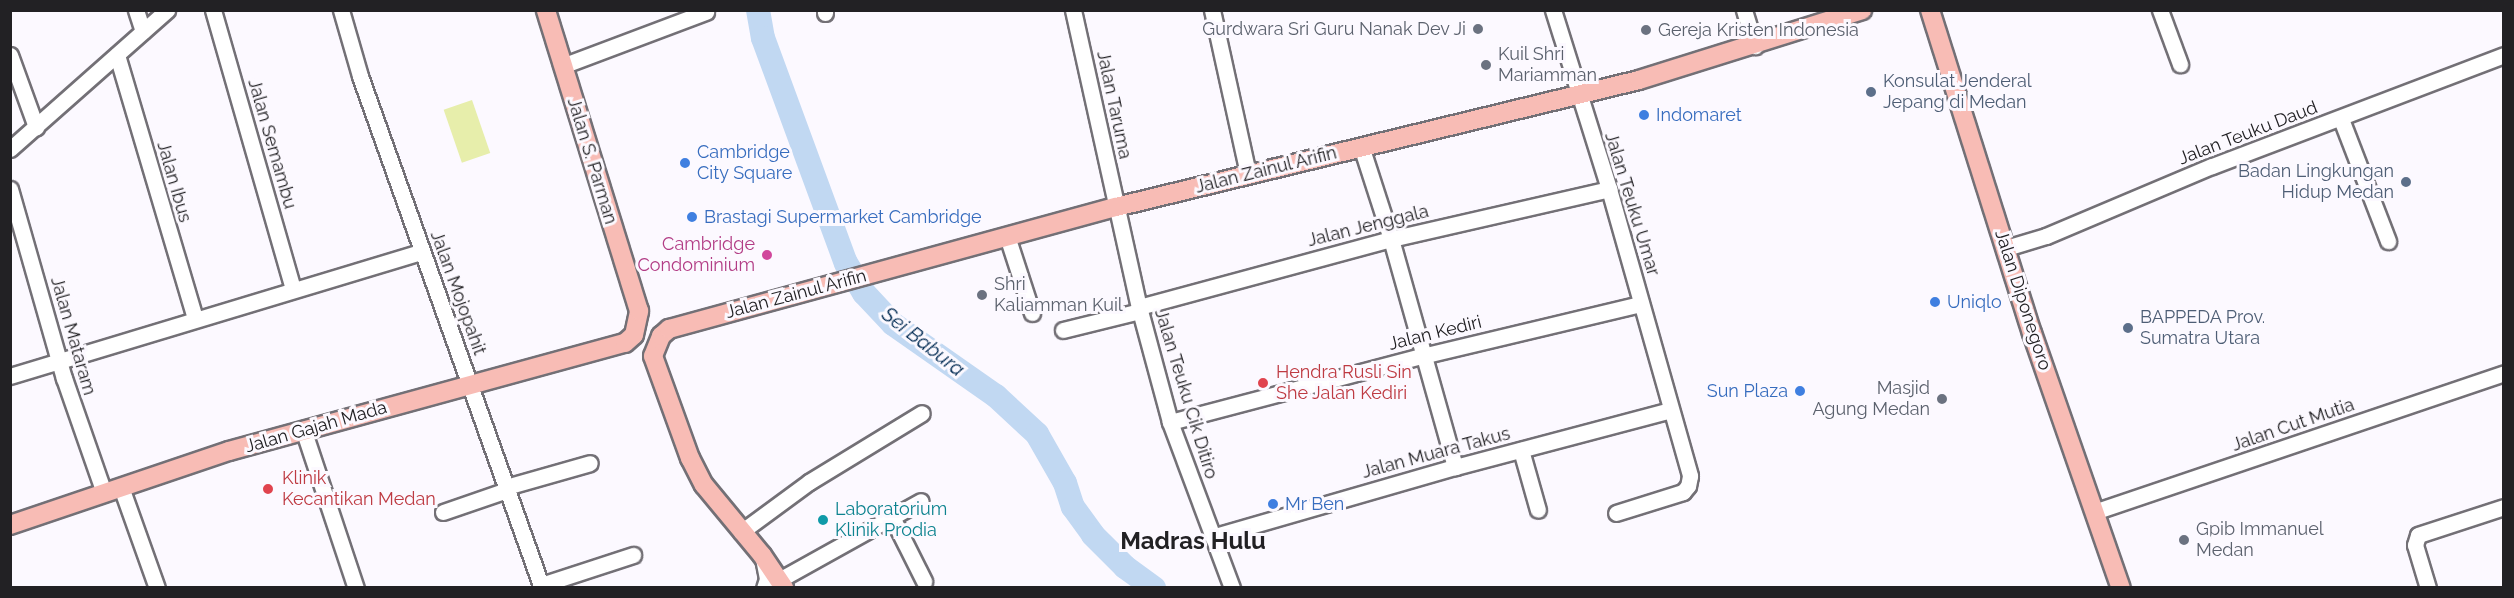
<!DOCTYPE html>
<style>
body{margin:0}
#map{position:relative;width:2514px;height:598px;overflow:hidden;background:#fcf9ff;font-family:Raleway,sans-serif}
div>[style]{position:absolute}
.green>*{inset:0;background:#e7eeab;transform-origin:0 0}
.river>*{height:24px;margin:-12px;padding:0 12px;transform-origin:12px;border-radius:12px;background:#c1d8f2}
.roads{filter:drop-shadow(2px 0 #737076) drop-shadow(-2px 0 #737076) drop-shadow(0 2px #737076) drop-shadow(0 -2px #737076)}
.minor>*{height:15px;margin:-7.5px;padding:0 7.5px;transform-origin:7.5px;border-radius:7.5px;background:#fff}
.major>*{height:18px;margin:-9px;padding:0 9px;transform-origin:9px;border-radius:9px;background:#f8bcb5}
.dots>*{width:16px;height:16px;translate:-50% -50%;box-sizing:border-box;border:3px solid #fcf9ff;border-radius:50%}
span{translate:-50% -50%;white-space:nowrap;text-align:center;line-height:1.15;-webkit-text-stroke:6px #fcf9ff;paint-order:stroke}
.worship-label{font-size:18px;color:#5b616d}
.right{translate:-100% -50%;text-align:right}
.left{translate:0 -50%;text-align:left}
.service-label{font-size:18px;color:#4e5e75}
.street-label{font-size:18px;color:#222124}
.shop-label{font-size:18px;color:#366cbe}
.hotel-label{font-size:18px;color:#b23c85}
.health-label{font-size:18px;color:#be3a42}
.culture-label{font-size:18px;color:#0d838f}
.water-label{font-size:20px;color:#032c54;font-style:italic}
.district-label{font-size:24px;color:#222124;font-weight:700}
.frame{position:absolute;inset:0;border:12px solid #222124;pointer-events:none}
</style>
<div id="map">
<div class="green">
<div style="left:472px;top:100px;width:56px;height:30px;rotate:71deg"></div>
</div>
<div class="river">
<div style="left:758px;top:10px;width:28px;rotate:80deg"></div>
<div style="left:763px;top:38px;width:240px;rotate:69.8deg"></div>
<div style="left:846px;top:263px;width:35px;rotate:59deg"></div>
<div style="left:864px;top:293px;width:42px;rotate:46.9deg"></div>
<div style="left:893px;top:324px;width:126px;rotate:35deg"></div>
<div style="left:996px;top:396px;width:56px;rotate:42.8deg"></div>
<div style="left:1037px;top:434px;width:56px;rotate:60.3deg"></div>
<div style="left:1065px;top:483px;width:25px;rotate:72deg"></div>
<div style="left:1073px;top:507px;width:34px;rotate:54deg"></div>
<div style="left:1093px;top:535px;width:45px;rotate:45deg"></div>
<div style="left:1125px;top:567px;width:36px;rotate:36deg"></div>
</div>
<div class="roads">
<div class="minor">
<div style="left:136px;top:10px;width:22px;rotate:72deg"></div>
<div style="left:213px;top:10px;width:290px;rotate:74deg"></div>
<div style="left:341px;top:10px;width:69px;rotate:73.9deg"></div>
<div style="left:360px;top:76px;width:543px;rotate:70.43deg"></div>
<div style="left:1073px;top:10px;width:304px;rotate:77.5deg"></div>
<div style="left:1139px;top:307px;width:119px;rotate:74.9deg"></div>
<div style="left:1170px;top:422px;width:177px;rotate:69.5deg"></div>
<div style="left:1212px;top:10px;width:168px;rotate:77.6deg"></div>
<div style="left:1553px;top:10px;width:188px;rotate:72.6deg"></div>
<div style="left:1609px;top:189px;width:298px;rotate:74.2deg"></div>
<div style="left:1690px;top:476px;width:10px;rotate:101deg"></div>
<div style="left:1688px;top:486px;width:8px;rotate:130deg"></div>
<div style="left:1683px;top:492px;width:70px;rotate:162.6deg"></div>
<div style="left:1744px;top:10px;width:38px;rotate:73deg"></div>
<div style="left:2160px;top:10px;width:58px;rotate:69.7deg"></div>
<div style="left:825px;top:13px;width:3px;rotate:-90deg"></div>
<div style="left:10px;top:55px;width:77px;rotate:70.1deg"></div>
<div style="left:117px;top:55px;width:275px;rotate:73.5deg"></div>
<div style="left:562px;top:66px;width:154px;rotate:-20.6deg"></div>
<div style="left:2341px;top:119px;width:131px;rotate:68.9deg"></div>
<div style="left:1361px;top:146px;width:98px;rotate:72.1deg"></div>
<div style="left:1391px;top:239px;width:237px;rotate:74.3deg"></div>
<div style="left:10px;top:149px;width:210px;rotate:-41.5deg"></div>
<div style="left:10px;top:189px;width:197px;rotate:74.1deg"></div>
<div style="left:64px;top:378px;width:122px;rotate:70.8deg"></div>
<div style="left:1007px;top:236px;width:81px;rotate:72deg"></div>
<div style="left:2006px;top:248px;width:42px;rotate:-16.7deg"></div>
<div style="left:2046px;top:236px;width:180px;rotate:-22.9deg"></div>
<div style="left:2212px;top:166px;width:312px;rotate:-20.8deg"></div>
<div style="left:1139px;top:307px;width:261px;rotate:-15.1deg"></div>
<div style="left:1391px;top:239px;width:224px;rotate:-12.9deg"></div>
<div style="left:1063px;top:330px;width:79px;rotate:-13.9deg"></div>
<div style="left:10px;top:376px;width:430px;rotate:-16.8deg"></div>
<div style="left:1170px;top:422px;width:260px;rotate:-14.7deg"></div>
<div style="left:1422px;top:356px;width:225px;rotate:-13.4deg"></div>
<div style="left:303px;top:429px;width:168px;rotate:71.6deg"></div>
<div style="left:1521px;top:450px;width:62px;rotate:74.2deg"></div>
<div style="left:121px;top:487px;width:107px;rotate:70.4deg"></div>
<div style="left:506px;top:487px;width:87px;rotate:-15.9deg"></div>
<div style="left:443px;top:512px;width:68px;rotate:-19deg"></div>
<div style="left:2094px;top:512px;width:433px;rotate:-18.7deg"></div>
<div style="left:892px;top:517px;width:72px;rotate:63.4deg"></div>
<div style="left:741px;top:532px;width:84px;rotate:-36.3deg"></div>
<div style="left:809px;top:482px;width:132px;rotate:-31.4deg"></div>
<div style="left:1212px;top:537px;width:253px;rotate:-16.1deg"></div>
<div style="left:1455px;top:467px;width:222px;rotate:-14.8deg"></div>
<div style="left:763px;top:558px;width:21px;rotate:79deg"></div>
<div style="left:767px;top:579px;width:9px;rotate:108deg"></div>
<div style="left:779px;top:580px;width:162px;rotate:-29.1deg"></div>
<div style="left:541px;top:585px;width:97px;rotate:-18.1deg"></div>
<div style="left:2428px;top:588px;width:45px;rotate:-106.8deg"></div>
<div style="left:2415px;top:545px;width:10px;rotate:-73deg"></div>
<div style="left:2418px;top:535px;width:90px;rotate:-18deg"></div>
</div>
<div class="major">
<div style="left:1930px;top:10px;width:339px;rotate:72.5deg"></div>
<div style="left:2032px;top:333px;width:270px;rotate:70.8deg"></div>
<div style="left:653px;top:356px;width:22px;rotate:-68deg"></div>
<div style="left:661px;top:336px;width:11px;rotate:-41deg"></div>
<div style="left:669px;top:329px;width:463px;rotate:-15.3deg"></div>
<div style="left:1116px;top:207px;width:538px;rotate:-13.65deg"></div>
<div style="left:1639px;top:80px;width:234px;rotate:-17.4deg"></div>
<div style="left:653px;top:356px;width:109px;rotate:70.1deg"></div>
<div style="left:690px;top:458px;width:30px;rotate:63deg"></div>
<div style="left:704px;top:485px;width:91px;rotate:50.4deg"></div>
<div style="left:762px;top:555px;width:40px;rotate:56deg"></div>
<div style="left:10px;top:525px;width:231px;rotate:-18.7deg"></div>
<div style="left:229px;top:451px;width:410px;rotate:-15.3deg"></div>
<div style="left:625px;top:343px;width:12px;rotate:-42deg"></div>
<div style="left:634px;top:335px;width:25px;rotate:-78deg"></div>
<div style="left:639px;top:311px;width:315px;rotate:-107.2deg"></div>
</div>
</div>
<div class="dots">
<div style="left:1478px;top:29px;background:#6b7280"></div>
<div style="left:1646px;top:30px;background:#6b7280"></div>
<div style="left:1486px;top:65px;background:#6b7280"></div>
<div style="left:1871px;top:92px;background:#5c6f8a"></div>
<div style="left:1644px;top:115px;background:#3f7fe0"></div>
<div style="left:685px;top:163px;background:#3f7fe0"></div>
<div style="left:2406px;top:182px;background:#5c6f8a"></div>
<div style="left:692px;top:217px;background:#3f7fe0"></div>
<div style="left:767px;top:255px;background:#d1479c"></div>
<div style="left:982px;top:295px;background:#6b7280"></div>
<div style="left:1935px;top:302px;background:#3f7fe0"></div>
<div style="left:2128px;top:328px;background:#5c6f8a"></div>
<div style="left:1263px;top:383px;background:#e0444e"></div>
<div style="left:1800px;top:391px;background:#3f7fe0"></div>
<div style="left:1942px;top:399px;background:#6b7280"></div>
<div style="left:268px;top:489px;background:#e0444e"></div>
<div style="left:1273px;top:504px;background:#3f7fe0"></div>
<div style="left:823px;top:520px;background:#0f9aa8"></div>
<div style="left:2184px;top:540px;background:#6b7280"></div>
</div>
<div class="worship-label">
<span class="right" style="left:1466px;top:29px">Gurdwara Sri Guru Nanak Dev Ji</span>
<span class="left" style="left:1658px;top:30px">Gereja Kristen Indonesia</span>
<span class="left" style="left:1498px;top:65px">Kuil Shri<br>Mariamman</span>
<span class="left" style="left:994px;top:295px">Shri<br>Kaliamman Kuil</span>
<span class="right" style="left:1930px;top:399px">Masjid<br>Agung Medan</span>
<span class="left" style="left:2196px;top:540px">Gpib Immanuel<br>Medan</span>
</div>
<div class="service-label">
<span class="left" style="left:1883px;top:92px">Konsulat Jenderal<br>Jepang di Medan</span>
<span class="right" style="left:2394px;top:182px">Badan Lingkungan<br>Hidup Medan</span>
<span class="left" style="left:2140px;top:328px">BAPPEDA Prov.<br>Sumatra Utara</span>
</div>
<div class="street-label">
<span style="left:1114px;top:105px;rotate:78deg">Jalan Taruma</span>
<span style="left:2248px;top:133px;rotate:-21deg">Jalan Teuku Daud</span>
<span style="left:272px;top:144px;rotate:74deg">Jalan Semambu</span>
<span style="left:592px;top:161px;rotate:73deg">Jalan S. Parman</span>
<span style="left:1266px;top:170px;rotate:-14deg">Jalan Zainul Arifin</span>
<span style="left:174px;top:182px;rotate:74deg">Jalan Ibus</span>
<span style="left:1632px;top:204px;rotate:73deg">Jalan Teuku Umar</span>
<span style="left:1368px;top:226px;rotate:-14deg">Jalan Jenggala</span>
<span style="left:458px;top:293px;rotate:70deg">Jalan Mojopahit</span>
<span style="left:796px;top:294px;rotate:-15deg">Jalan Zainul Arifin</span>
<span style="left:2023px;top:300px;rotate:72deg">Jalan Diponegoro</span>
<span style="left:1435px;top:333px;rotate:-14deg">Jalan Kediri</span>
<span style="left:73px;top:336px;rotate:74deg">Jalan Mataram</span>
<span style="left:1186px;top:394px;rotate:73deg">Jalan Teuku Cik Ditiro</span>
<span style="left:2293px;top:425px;rotate:-19deg">Jalan Cut Mutia</span>
<span style="left:316px;top:427px;rotate:-16deg">Jalan Gajah Mada</span>
<span style="left:1436px;top:453px;rotate:-15deg">Jalan Muara Takus</span>
</div>
<div class="shop-label">
<span class="left" style="left:1656px;top:115px">Indomaret</span>
<span class="left" style="left:697px;top:163px">Cambridge<br>City Square</span>
<span class="left" style="left:704px;top:217px">Brastagi Supermarket Cambridge</span>
<span class="left" style="left:1947px;top:302px">Uniqlo</span>
<span class="right" style="left:1788px;top:391px">Sun Plaza</span>
<span class="left" style="left:1285px;top:504px">Mr Ben</span>
</div>
<div class="hotel-label">
<span class="right" style="left:755px;top:255px">Cambridge<br>Condominium</span>
</div>
<div class="health-label">
<span class="left" style="left:1276px;top:383px">Hendra Rusli Sin<br>She Jalan Kediri</span>
<span class="left" style="left:282px;top:489px">Klinik<br>Kecantikan Medan</span>
</div>
<div class="culture-label">
<span class="left" style="left:835px;top:520px">Laboratorium<br>Klinik Prodia</span>
</div>
<div class="water-label">
<span style="left:923px;top:342px;rotate:38deg">Sei Babura</span>
</div>
<div class="district-label">
<span style="left:1193px;top:541px">Madras Hulu</span>
</div>
<div class="frame"></div>
</div>
